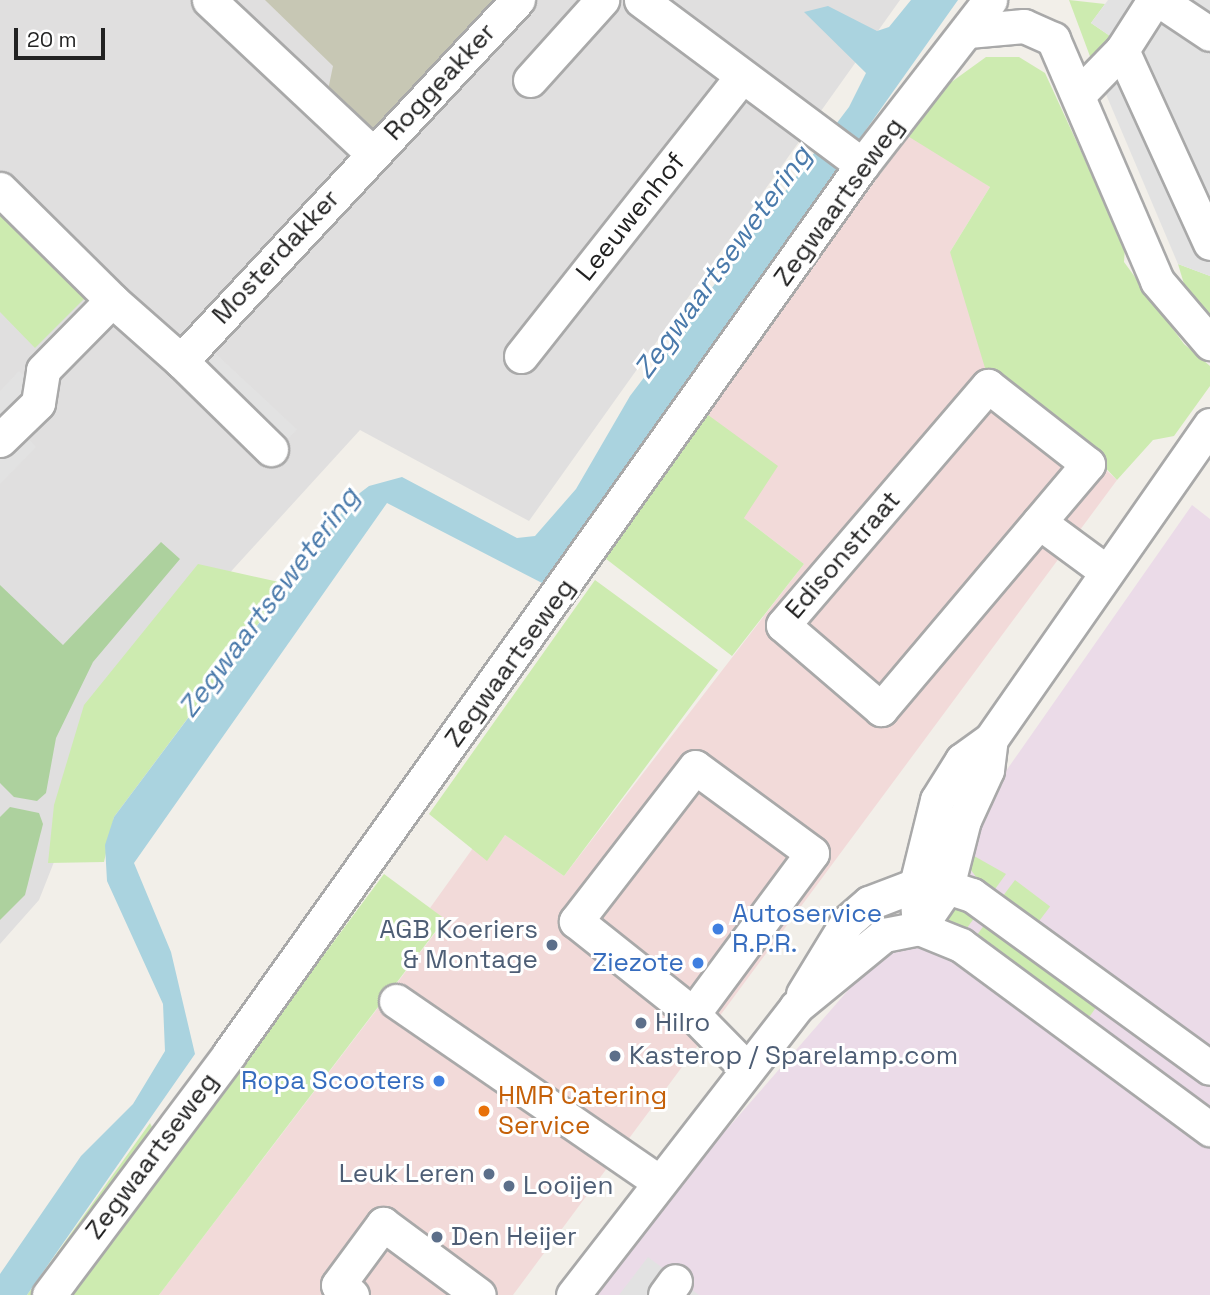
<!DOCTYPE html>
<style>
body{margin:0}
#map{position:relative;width:1210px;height:1295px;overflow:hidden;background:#f2efe9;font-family:"Space Grotesk",sans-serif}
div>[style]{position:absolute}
.residential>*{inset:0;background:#e0dfdf}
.commercial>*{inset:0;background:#f2dad9}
.industrial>*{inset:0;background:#ebdbe8}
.construction>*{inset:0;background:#c7c7b4}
.grass>*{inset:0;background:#cdebb0;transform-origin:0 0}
.forest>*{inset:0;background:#add19e}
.parking>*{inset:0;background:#e2e2e2;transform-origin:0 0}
.water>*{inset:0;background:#aad3df}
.roads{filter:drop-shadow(2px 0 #a9a9a9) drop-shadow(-2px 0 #a9a9a9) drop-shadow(0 2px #a9a9a9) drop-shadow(0 -2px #a9a9a9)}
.minor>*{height:33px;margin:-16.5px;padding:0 16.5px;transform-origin:16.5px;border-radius:16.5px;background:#fff}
.dots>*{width:19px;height:19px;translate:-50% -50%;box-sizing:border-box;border:4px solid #fff;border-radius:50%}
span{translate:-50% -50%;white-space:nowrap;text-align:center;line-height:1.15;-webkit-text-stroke:6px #fff;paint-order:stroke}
.street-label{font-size:26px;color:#222}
.shop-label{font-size:26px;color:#366cbe}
.left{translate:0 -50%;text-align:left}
.right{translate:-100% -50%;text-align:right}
.service-label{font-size:26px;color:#4e5e75}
.food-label{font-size:26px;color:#c56008}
.water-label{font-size:28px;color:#4a7aab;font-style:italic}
.scale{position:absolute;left:14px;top:28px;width:91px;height:32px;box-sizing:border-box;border:4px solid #222;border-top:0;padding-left:9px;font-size:21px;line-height:24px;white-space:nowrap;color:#222;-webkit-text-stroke:5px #fff;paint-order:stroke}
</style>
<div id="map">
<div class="residential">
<div style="clip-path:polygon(0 0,900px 0,529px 521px,360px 430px,121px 692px,39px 900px,0 944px)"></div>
</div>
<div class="commercial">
<div style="clip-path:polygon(910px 134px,990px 187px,950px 252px,1083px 449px,1117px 480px,513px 1295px,159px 1295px,445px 920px,430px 908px,473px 848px,487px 860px,505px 835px,564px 876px,804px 564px,744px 518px,704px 412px)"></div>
</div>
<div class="industrial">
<div style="clip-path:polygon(1192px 505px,1210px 519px,1210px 1295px,593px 1295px,659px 1207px,871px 964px)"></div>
</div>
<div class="construction">
<div style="clip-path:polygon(265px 0,500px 0,376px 134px,328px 90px,333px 66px)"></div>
</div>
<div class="grass">
<div style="clip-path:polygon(1069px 0,1105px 4px,1091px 23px,1110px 36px,1091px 59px)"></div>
<div style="clip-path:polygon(986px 57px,1019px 57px,1045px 73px,1125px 247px,1124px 262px,1184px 344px,1210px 366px,1210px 386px,1174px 436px,1153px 440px,1117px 480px,1082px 443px,985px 368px,950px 252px,990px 187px,906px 135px,939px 91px)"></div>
<div style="clip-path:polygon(0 209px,87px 296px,35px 348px,0 312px)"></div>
<div style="clip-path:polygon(1178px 264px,1210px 276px,1210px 318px,1190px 304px)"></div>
<div style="clip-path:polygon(704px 412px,778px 466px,744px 518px,804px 564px,732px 656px,601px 555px)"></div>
<div style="clip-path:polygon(198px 564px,288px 584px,114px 817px,104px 862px,48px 863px,54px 805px,84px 705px)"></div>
<div style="clip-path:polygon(595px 580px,718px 670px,564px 876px,505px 835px,487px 861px,429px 814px)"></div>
<div style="clip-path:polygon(967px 852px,1006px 874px,990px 896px,968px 866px)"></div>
<div style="clip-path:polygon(384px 874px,445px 919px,159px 1295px,71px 1295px)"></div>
<div style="left:1015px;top:880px;width:44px;height:27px;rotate:37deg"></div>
<div style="clip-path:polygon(948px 900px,978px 913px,964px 932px,947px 918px)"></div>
<div style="clip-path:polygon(988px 920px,1099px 1003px,1090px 1016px,1070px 1011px,974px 939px)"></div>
<div style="clip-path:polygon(150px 1123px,154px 1131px,35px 1295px,27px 1295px)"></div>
</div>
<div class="forest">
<div style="clip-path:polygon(161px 542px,180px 559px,93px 662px,56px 738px,46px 793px,37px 801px,14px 797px,0 783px,0 585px,63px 645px)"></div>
<div style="clip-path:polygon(10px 807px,39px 813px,43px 824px,25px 895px,0 920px,0 817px)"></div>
</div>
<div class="parking">
<div style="clip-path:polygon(1108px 0,1210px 0,1210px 276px,1178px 264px,1091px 59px,1110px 36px,1091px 23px)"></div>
<div style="left:215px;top:353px;width:112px;height:18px;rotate:43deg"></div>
<div style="clip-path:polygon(19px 371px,33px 385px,0 418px,0 391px)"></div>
<div style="clip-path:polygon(23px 433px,36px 447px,0 484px,0 456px)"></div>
<div style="clip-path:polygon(648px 1257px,699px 1295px,619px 1295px)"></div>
</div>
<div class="water">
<div style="clip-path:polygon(911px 0,958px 0,544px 584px,387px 503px,134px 863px,171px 952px,195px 1054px,27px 1295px,0 1295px,0 1274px,81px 1156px,133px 1104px,165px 1051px,163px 1004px,107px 881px,105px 845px,114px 817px,352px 499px,369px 486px,402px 477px,517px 538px,535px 536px,576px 489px,630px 396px,849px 107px,866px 73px,804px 12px,828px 6px,877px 31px,889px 27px)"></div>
</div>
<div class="roads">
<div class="minor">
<div style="left:209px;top:0;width:225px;rotate:43.2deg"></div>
<div style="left:641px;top:0;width:276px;rotate:36.7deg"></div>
<div style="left:1159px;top:0;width:61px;rotate:33.7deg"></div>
<div style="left:968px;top:31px;width:56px;rotate:-5.1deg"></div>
<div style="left:1024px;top:26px;width:32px;rotate:24deg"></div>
<div style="left:1053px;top:39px;width:263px;rotate:66.7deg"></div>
<div style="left:1157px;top:281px;width:82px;rotate:49.5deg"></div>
<div style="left:1122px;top:50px;width:212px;rotate:65.5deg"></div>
<div style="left:530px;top:80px;width:108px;rotate:-48deg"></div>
<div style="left:1081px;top:92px;width:59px;rotate:-45.7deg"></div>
<div style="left:1122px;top:50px;width:59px;rotate:-57.4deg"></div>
<div style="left:0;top:189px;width:158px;rotate:44.7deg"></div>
<div style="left:521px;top:356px;width:355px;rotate:-51.7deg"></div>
<div style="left:181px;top:361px;width:126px;rotate:44.4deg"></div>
<div style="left:988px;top:386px;width:127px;rotate:38deg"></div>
<div style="left:1088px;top:464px;width:321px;rotate:130.2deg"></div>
<div style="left:881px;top:709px;width:129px;rotate:-139.4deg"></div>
<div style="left:783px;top:625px;width:315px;rotate:-49.4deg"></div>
<div style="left:1210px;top:425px;width:383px;rotate:124.9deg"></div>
<div style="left:991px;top:739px;width:36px;rotate:144deg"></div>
<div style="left:962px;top:760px;width:47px;rotate:122deg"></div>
<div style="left:937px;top:800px;width:88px;rotate:103.9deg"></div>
<div style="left:916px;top:885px;width:43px;rotate:86deg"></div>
<div style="left:919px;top:928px;width:45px;rotate:22deg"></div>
<div style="left:961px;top:945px;width:310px;rotate:36.5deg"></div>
<div style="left:0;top:440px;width:53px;rotate:-44.2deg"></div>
<div style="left:38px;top:403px;width:33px;rotate:-81deg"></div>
<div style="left:43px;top:370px;width:98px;rotate:-45.4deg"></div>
<div style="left:112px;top:300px;width:92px;rotate:41.5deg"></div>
<div style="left:181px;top:361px;width:494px;rotate:-47deg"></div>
<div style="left:1039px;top:522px;width:81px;rotate:36.4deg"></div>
<div style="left:803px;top:994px;width:84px;rotate:-58.6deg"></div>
<div style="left:847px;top:922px;width:29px;rotate:-41deg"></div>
<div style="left:869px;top:903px;width:50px;rotate:-21deg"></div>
<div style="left:916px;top:885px;width:31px;rotate:4deg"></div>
<div style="left:947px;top:887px;width:26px;rotate:18deg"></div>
<div style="left:972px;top:895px;width:294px;rotate:36deg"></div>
<div style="left:396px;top:1001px;width:319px;rotate:34.5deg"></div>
<div style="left:693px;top:1014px;width:200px;rotate:-53.5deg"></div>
<div style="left:812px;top:853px;width:145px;rotate:-143.7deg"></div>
<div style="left:695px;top:767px;width:195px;rotate:127.7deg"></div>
<div style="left:576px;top:921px;width:149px;rotate:38.5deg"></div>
<div style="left:693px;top:1014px;width:76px;rotate:45.5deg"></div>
<div style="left:49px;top:1295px;width:301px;rotate:-53.2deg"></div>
<div style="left:229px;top:1054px;width:1091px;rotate:-54.55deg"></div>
<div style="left:862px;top:165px;width:209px;rotate:-52.2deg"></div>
<div style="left:352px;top:1295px;width:17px;rotate:-144deg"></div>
<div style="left:338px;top:1285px;width:76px;rotate:-53.6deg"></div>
<div style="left:383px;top:1224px;width:119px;rotate:36.5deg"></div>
<div style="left:573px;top:1295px;width:364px;rotate:-52.2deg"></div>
<div style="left:796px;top:1007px;width:114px;rotate:-39.3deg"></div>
<div style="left:884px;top:935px;width:36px;rotate:-11deg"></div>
<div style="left:919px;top:928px;width:50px;rotate:-55.7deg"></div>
<div style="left:947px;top:887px;width:69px;rotate:-75.8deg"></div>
<div style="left:964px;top:820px;width:55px;rotate:-65.3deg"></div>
<div style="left:987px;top:770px;width:31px;rotate:-83deg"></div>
<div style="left:665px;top:1295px;width:17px;rotate:-54deg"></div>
</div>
</div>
<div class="dots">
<div style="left:718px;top:929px;background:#3f7fe0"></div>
<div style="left:552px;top:945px;background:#5c6f8a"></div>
<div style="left:698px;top:963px;background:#3f7fe0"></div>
<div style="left:641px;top:1023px;background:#5c6f8a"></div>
<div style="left:615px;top:1056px;background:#5c6f8a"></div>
<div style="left:439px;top:1081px;background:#3f7fe0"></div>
<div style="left:484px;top:1111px;background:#e8710a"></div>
<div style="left:489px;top:1174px;background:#5c6f8a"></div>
<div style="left:509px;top:1186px;background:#5c6f8a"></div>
<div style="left:437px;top:1237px;background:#5c6f8a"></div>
</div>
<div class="street-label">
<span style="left:440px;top:82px;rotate:-47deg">Roggeakker</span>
<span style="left:839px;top:202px;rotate:-54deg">Zegwaartseweg</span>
<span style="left:631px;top:217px;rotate:-51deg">Leeuwenhof</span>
<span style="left:276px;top:257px;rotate:-47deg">Mosterdakker</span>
<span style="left:843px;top:555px;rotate:-49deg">Edisonstraat</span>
<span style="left:510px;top:663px;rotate:-54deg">Zegwaartseweg</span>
<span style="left:152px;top:1156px;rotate:-53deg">Zegwaartseweg</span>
</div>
<div class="shop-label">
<span class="left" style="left:732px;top:929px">Autoservice<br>R.P.R.</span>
<span class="right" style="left:684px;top:963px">Ziezote</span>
<span class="right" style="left:425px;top:1081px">Ropa Scooters</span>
</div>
<div class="service-label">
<span class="right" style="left:538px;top:945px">AGB Koeriers<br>&amp; Montage</span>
<span class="left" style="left:655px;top:1023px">Hilro</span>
<span class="left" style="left:629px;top:1056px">Kasterop / Sparelamp.com</span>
<span class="right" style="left:475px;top:1174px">Leuk Leren</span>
<span class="left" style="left:523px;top:1186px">Looijen</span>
<span class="left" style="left:451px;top:1237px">Den Heijer</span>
</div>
<div class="food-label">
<span class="left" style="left:498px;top:1111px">HMR Catering<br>Service</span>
</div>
<div class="water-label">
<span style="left:722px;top:262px;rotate:-54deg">Zegwaartsewetering</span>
<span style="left:268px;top:602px;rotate:-53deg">Zegwaartsewetering</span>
</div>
<div class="scale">20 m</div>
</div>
